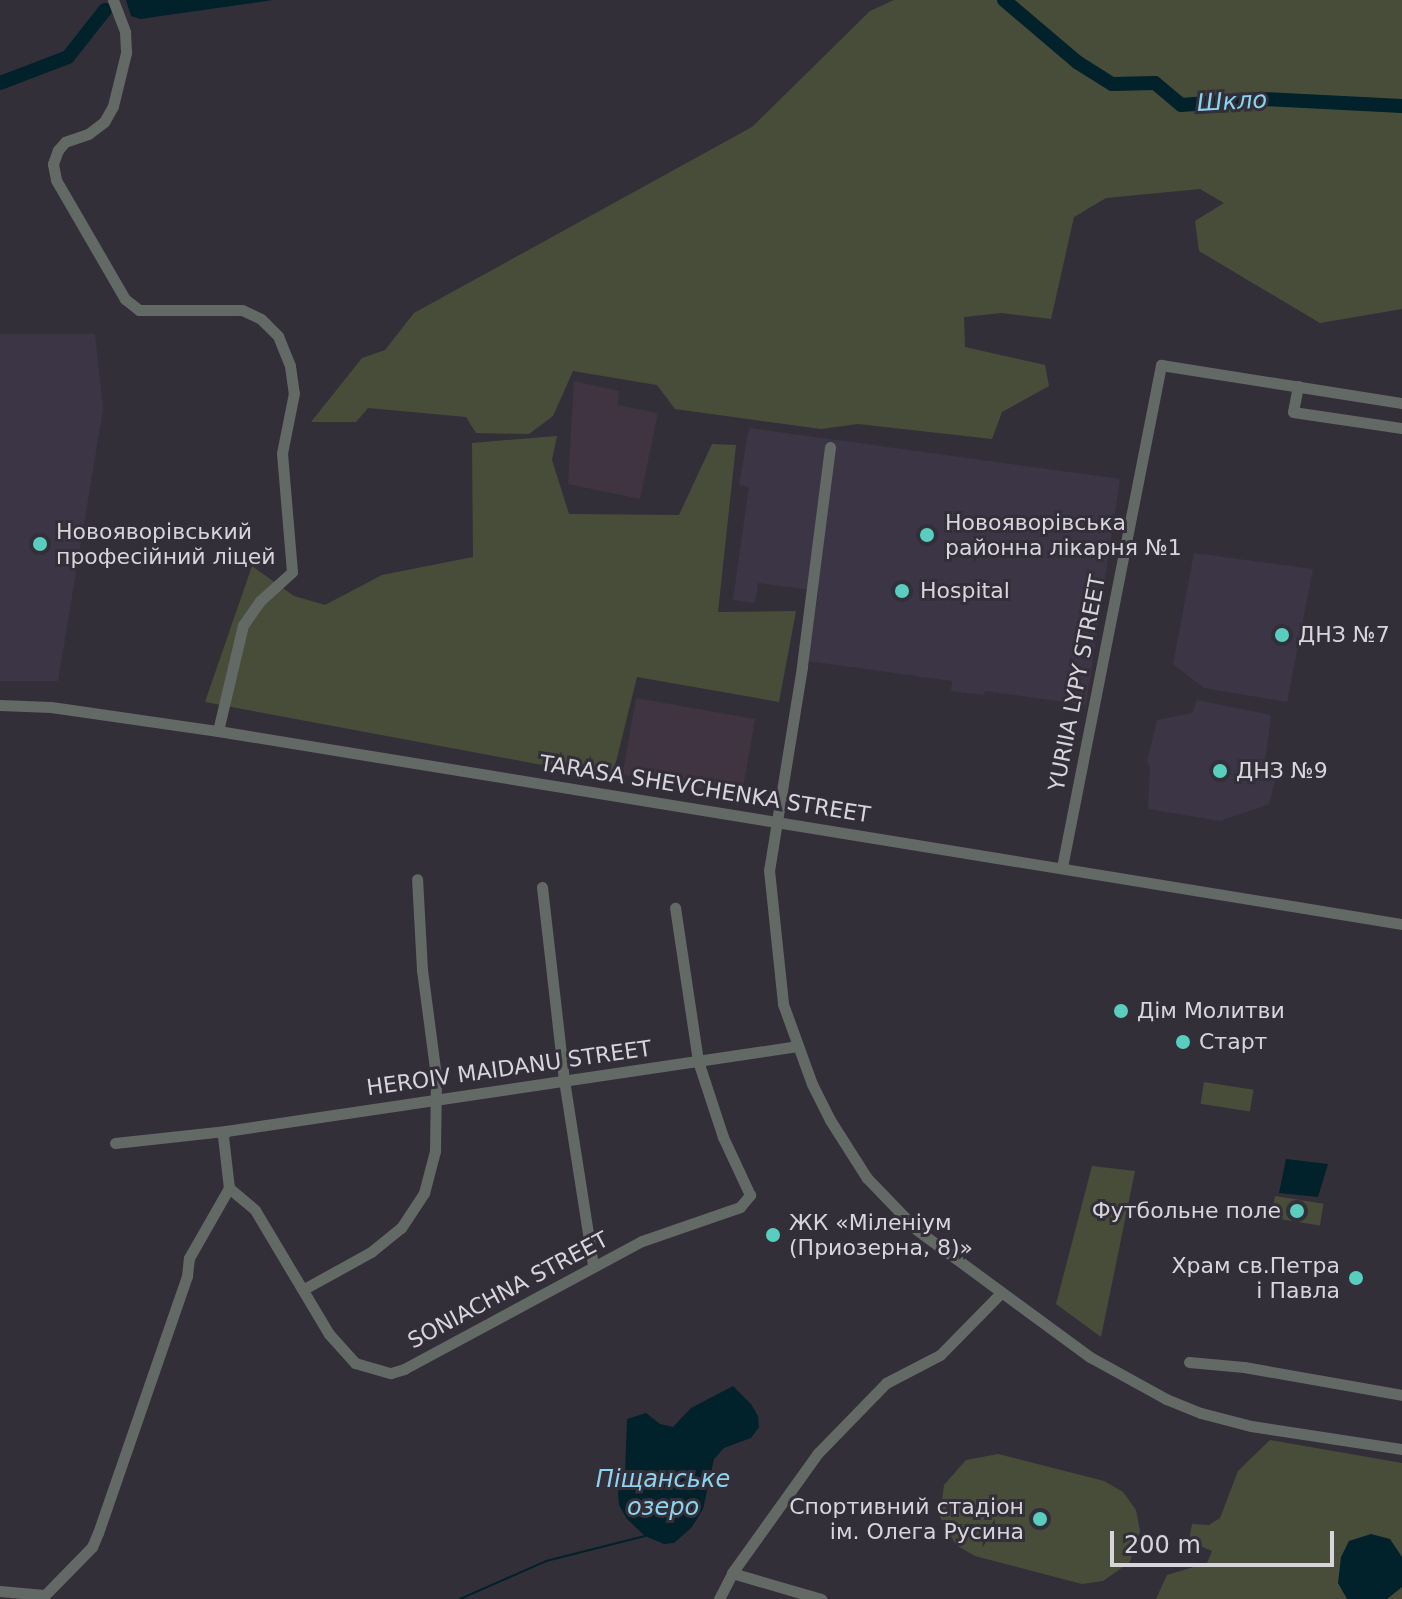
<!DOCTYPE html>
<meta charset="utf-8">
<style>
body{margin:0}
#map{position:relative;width:1402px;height:1599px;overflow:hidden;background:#332f39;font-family:"DejaVu Sans",sans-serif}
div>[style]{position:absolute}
.industrial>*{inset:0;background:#403342;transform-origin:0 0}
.built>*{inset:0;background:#3c3546}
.green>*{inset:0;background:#484d3a;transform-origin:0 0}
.water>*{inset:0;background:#01212b}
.stream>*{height:2px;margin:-1px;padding:0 1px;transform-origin:1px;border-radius:1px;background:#01212b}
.river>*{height:14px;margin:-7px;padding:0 7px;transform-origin:7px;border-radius:7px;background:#01212b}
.minor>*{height:11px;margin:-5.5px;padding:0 5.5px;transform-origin:5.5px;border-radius:5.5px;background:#636965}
.dots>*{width:22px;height:22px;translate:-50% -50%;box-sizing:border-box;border:4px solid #332f39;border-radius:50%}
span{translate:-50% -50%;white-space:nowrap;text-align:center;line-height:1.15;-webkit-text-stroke:6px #332f39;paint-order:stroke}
.poi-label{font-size:22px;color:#d7d4db}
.left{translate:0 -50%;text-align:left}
.right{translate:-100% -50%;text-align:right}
.street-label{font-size:22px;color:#d7d4db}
.water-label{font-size:24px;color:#8ad4ef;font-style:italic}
.scale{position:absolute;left:1110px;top:1531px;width:224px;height:36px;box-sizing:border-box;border:4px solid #d7d4db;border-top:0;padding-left:10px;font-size:24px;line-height:28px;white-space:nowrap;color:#d7d4db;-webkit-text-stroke:6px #332f39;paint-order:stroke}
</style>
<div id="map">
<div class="industrial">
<div style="clip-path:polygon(574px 381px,619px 391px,618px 405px,658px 413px,640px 499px,568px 484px)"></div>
<div style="left:636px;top:698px;width:121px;height:78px;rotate:10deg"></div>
</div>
<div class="built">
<div style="clip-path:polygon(0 334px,95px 334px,103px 409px,58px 681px,0 681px)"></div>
<div style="clip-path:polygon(749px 428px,1120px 479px,1086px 705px,985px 691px,984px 695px,951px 691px,952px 681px,808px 661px,818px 591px,758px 583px,755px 603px,733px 600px,749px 487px,739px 485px)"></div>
<div style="clip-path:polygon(1194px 553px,1313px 569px,1287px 702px,1204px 688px,1173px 664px)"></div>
<div style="clip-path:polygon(1197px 700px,1271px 715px,1265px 760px,1273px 764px,1275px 780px,1269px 804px,1220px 821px,1148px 809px,1150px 767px,1147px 762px,1157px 720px,1192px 713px)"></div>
</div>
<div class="green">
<div style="clip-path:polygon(894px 0,1402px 0,1402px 309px,1320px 323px,1199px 251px,1195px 221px,1224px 203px,1200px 189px,1106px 198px,1074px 217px,1051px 319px,1001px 313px,964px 317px,965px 347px,1045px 365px,1049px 386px,1002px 412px,992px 439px,858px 424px,821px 429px,675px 409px,657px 385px,573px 371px,553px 416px,529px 434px,476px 433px,466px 417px,368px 408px,356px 422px,311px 422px,362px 358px,385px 350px,414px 313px,752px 127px,870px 11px)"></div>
<div style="clip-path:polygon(557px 436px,552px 460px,569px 514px,679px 515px,712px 444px,736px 445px,718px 612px,796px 611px,779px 702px,637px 677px,612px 778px,205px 702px,252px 566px,294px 596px,325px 605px,382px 575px,473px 557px,472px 443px)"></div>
<div style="left:1204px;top:1082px;width:50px;height:22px;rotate:9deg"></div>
<div style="clip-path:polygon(1092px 1166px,1135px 1171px,1101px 1337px,1056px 1304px)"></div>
<div style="left:1275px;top:1196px;width:49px;height:22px;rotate:9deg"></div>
<div style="clip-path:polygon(1270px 1440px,1402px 1463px,1402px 1599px,1156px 1599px,1167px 1575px,1207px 1563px,1212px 1551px,1189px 1541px,1192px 1524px,1209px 1525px,1220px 1518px,1238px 1471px)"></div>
<div style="clip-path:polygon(998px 1454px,1104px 1481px,1123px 1492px,1136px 1510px,1140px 1531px,1130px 1562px,1103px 1581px,1082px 1584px,975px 1556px,956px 1545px,940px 1517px,944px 1485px,966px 1460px)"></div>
</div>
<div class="water">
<div style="clip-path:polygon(126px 0,273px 0,140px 19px,131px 16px)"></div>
<div style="clip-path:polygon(1286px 1159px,1328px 1164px,1318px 1197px,1279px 1193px)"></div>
<div style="clip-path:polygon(733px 1386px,751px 1404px,758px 1416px,759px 1427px,751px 1438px,724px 1448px,714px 1459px,703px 1509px,692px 1527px,674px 1543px,664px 1544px,645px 1536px,627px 1519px,619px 1505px,618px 1492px,625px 1474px,627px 1419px,646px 1413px,660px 1424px,673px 1427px,691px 1408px)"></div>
<div style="clip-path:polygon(1371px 1534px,1390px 1539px,1402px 1557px,1402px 1587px,1387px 1599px,1347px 1599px,1338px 1583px,1341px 1557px,1349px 1541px)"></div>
</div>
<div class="stream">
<div style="left:460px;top:1599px;width:94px;rotate:-23.8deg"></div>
<div style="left:546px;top:1561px;width:102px;rotate:-14.2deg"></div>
</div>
<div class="river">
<div style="left:1004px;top:0;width:96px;rotate:40.3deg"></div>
<div style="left:1077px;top:62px;width:41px;rotate:32.2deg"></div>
<div style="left:1112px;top:84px;width:43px;rotate:-1.3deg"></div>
<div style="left:1155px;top:83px;width:34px;rotate:40deg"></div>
<div style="left:1181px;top:105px;width:82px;rotate:-4.2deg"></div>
<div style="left:1263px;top:99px;width:139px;rotate:2.9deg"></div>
<div style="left:0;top:83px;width:73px;rotate:-20.9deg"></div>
<div style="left:68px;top:57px;width:60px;rotate:-51.8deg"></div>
</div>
<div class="minor">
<div style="left:113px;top:0;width:34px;rotate:69deg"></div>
<div style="left:125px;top:32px;width:21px;rotate:87deg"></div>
<div style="left:126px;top:53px;width:55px;rotate:103.8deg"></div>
<div style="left:113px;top:106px;width:18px;rotate:119deg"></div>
<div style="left:104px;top:122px;width:20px;rotate:143deg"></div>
<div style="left:88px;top:134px;width:24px;rotate:161deg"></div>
<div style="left:65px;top:142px;width:11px;rotate:131deg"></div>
<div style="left:58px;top:150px;width:15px;rotate:110deg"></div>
<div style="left:53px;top:164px;width:16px;rotate:79deg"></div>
<div style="left:56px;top:180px;width:138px;rotate:59.9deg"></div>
<div style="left:125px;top:299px;width:18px;rotate:38deg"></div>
<div style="left:139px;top:310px;width:103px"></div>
<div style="left:242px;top:310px;width:21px;rotate:25deg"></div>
<div style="left:261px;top:319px;width:24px;rotate:45deg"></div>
<div style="left:278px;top:336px;width:32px;rotate:68deg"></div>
<div style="left:290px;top:366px;width:27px;rotate:82deg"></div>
<div style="left:294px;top:393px;width:61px;rotate:101.3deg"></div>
<div style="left:282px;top:453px;width:119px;rotate:85.2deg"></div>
<div style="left:292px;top:572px;width:43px;rotate:137.8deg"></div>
<div style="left:260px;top:601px;width:29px;rotate:125deg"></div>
<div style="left:243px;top:625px;width:109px;rotate:103.3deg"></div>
<div style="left:1298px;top:386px;width:26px;rotate:101deg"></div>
<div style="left:1293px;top:412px;width:110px;rotate:8.4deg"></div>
<div style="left:830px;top:447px;width:222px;rotate:97.3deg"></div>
<div style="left:802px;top:667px;width:206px;rotate:99.2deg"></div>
<div style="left:769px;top:870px;width:135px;rotate:84deg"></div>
<div style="left:783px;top:1004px;width:85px;rotate:70.1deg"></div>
<div style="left:812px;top:1084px;width:40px;rotate:63.4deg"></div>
<div style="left:830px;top:1120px;width:69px;rotate:57.5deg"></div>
<div style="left:867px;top:1178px;width:72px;rotate:46.1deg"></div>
<div style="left:917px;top:1230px;width:215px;rotate:36.3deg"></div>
<div style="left:1090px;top:1357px;width:87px;rotate:28.9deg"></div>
<div style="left:1166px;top:1399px;width:38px;rotate:22deg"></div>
<div style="left:1201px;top:1413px;width:52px;rotate:14.6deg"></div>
<div style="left:1251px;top:1426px;width:153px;rotate:8.7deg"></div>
<div style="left:0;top:705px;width:51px;rotate:2.2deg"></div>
<div style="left:51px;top:707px;width:169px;rotate:8.2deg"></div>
<div style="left:218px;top:731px;width:1200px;rotate:9.26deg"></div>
<div style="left:1062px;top:867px;width:512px;rotate:-78.84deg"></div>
<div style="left:1161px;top:365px;width:244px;rotate:9deg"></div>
<div style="left:542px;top:887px;width:194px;rotate:83.5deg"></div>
<div style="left:564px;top:1080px;width:187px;rotate:81.1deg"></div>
<div style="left:115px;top:1143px;width:112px;rotate:-6.2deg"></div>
<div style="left:226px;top:1131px;width:578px;rotate:-8.45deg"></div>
<div style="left:229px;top:1188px;width:34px;rotate:40deg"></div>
<div style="left:255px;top:1210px;width:144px;rotate:59.2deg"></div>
<div style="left:329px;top:1334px;width:39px;rotate:48deg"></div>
<div style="left:355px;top:1363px;width:37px;rotate:16deg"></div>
<div style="left:391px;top:1373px;width:14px;rotate:-17deg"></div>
<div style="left:404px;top:1369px;width:270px;rotate:-28.3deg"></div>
<div style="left:642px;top:1241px;width:104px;rotate:-19.1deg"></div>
<div style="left:740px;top:1207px;width:16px;rotate:-50deg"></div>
<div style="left:750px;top:1195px;width:64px;rotate:-115deg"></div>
<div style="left:723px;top:1137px;width:80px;rotate:-108.2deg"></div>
<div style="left:698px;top:1061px;width:155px;rotate:-98.5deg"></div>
<div style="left:304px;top:1289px;width:77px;rotate:-28.9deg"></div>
<div style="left:371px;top:1252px;width:38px;rotate:-39deg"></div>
<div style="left:401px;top:1228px;width:42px;rotate:-56.7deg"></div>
<div style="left:424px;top:1193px;width:43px;rotate:-75.3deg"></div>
<div style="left:435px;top:1151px;width:75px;rotate:-89.2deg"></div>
<div style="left:436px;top:1076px;width:107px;rotate:-97.5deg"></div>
<div style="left:422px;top:970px;width:91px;rotate:-93.1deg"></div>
<div style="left:1189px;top:1362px;width:55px;rotate:5.2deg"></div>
<div style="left:1244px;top:1367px;width:160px;rotate:10deg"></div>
<div style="left:732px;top:1573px;width:93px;rotate:16.3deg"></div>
<div style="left:0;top:1591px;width:44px;rotate:5.2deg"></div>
<div style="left:41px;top:1599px;width:73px;rotate:-45.6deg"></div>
<div style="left:92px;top:1547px;width:15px;rotate:-67deg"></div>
<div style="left:98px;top:1533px;width:272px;rotate:-70.9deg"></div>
<div style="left:187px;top:1276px;width:18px;rotate:-84deg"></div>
<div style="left:189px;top:1258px;width:81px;rotate:-60.3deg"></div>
<div style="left:229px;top:1188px;width:52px;rotate:-96.6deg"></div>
<div style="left:223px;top:1136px;width:6px;rotate:-59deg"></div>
<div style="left:719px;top:1599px;width:29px;rotate:-63deg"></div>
<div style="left:732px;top:1573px;width:148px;rotate:-54.4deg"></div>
<div style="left:818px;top:1453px;width:98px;rotate:-45.8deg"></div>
<div style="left:886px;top:1383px;width:61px;rotate:-27.4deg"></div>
<div style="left:940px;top:1355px;width:86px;rotate:-45.5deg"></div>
</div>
<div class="dots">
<div style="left:927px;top:535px;background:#59cebf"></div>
<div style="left:40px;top:544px;background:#59cebf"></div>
<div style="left:902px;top:591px;background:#59cebf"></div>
<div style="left:1282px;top:635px;background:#59cebf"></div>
<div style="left:1220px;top:771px;background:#59cebf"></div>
<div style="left:1121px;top:1011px;background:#59cebf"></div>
<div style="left:1183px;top:1042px;background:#59cebf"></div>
<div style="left:1297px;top:1211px;background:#59cebf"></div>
<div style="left:773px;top:1235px;background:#59cebf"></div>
<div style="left:1356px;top:1278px;background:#59cebf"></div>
<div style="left:1040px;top:1519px;background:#59cebf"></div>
</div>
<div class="poi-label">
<span class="left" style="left:945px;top:535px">Новояворівська<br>районна лікарня №1</span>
<span class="left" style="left:56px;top:544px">Новояворівський<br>професійний ліцей</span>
<span class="left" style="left:920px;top:591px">Hospital</span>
<span class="left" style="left:1298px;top:635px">ДНЗ №7</span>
<span class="left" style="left:1236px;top:771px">ДНЗ №9</span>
<span class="left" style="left:1137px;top:1011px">Дім Молитви</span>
<span class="left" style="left:1199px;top:1042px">Старт</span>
<span class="right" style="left:1281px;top:1211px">Футбольне поле</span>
<span class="left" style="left:789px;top:1235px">ЖК «Міленіум<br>(Приозерна, 8)»</span>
<span class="right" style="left:1340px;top:1278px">Храм св.Петра<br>і Павла</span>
<span class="right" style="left:1024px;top:1519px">Спортивний стадіон<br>ім. Олега Русина</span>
</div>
<div class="street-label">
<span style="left:1077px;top:683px;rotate:-79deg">YURIIA LYPY STREET</span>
<span style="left:705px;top:789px;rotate:9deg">TARASA SHEVCHENKA STREET</span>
<span style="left:509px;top:1068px;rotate:-8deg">HEROIV MAIDANU STREET</span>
<span style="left:508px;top:1290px;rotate:-28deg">SONIACHNA STREET</span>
</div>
<div class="water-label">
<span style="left:1232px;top:102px;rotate:-3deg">Шкло</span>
<span style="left:663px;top:1494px">Піщанське<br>озеро</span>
</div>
<div class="scale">200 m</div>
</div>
